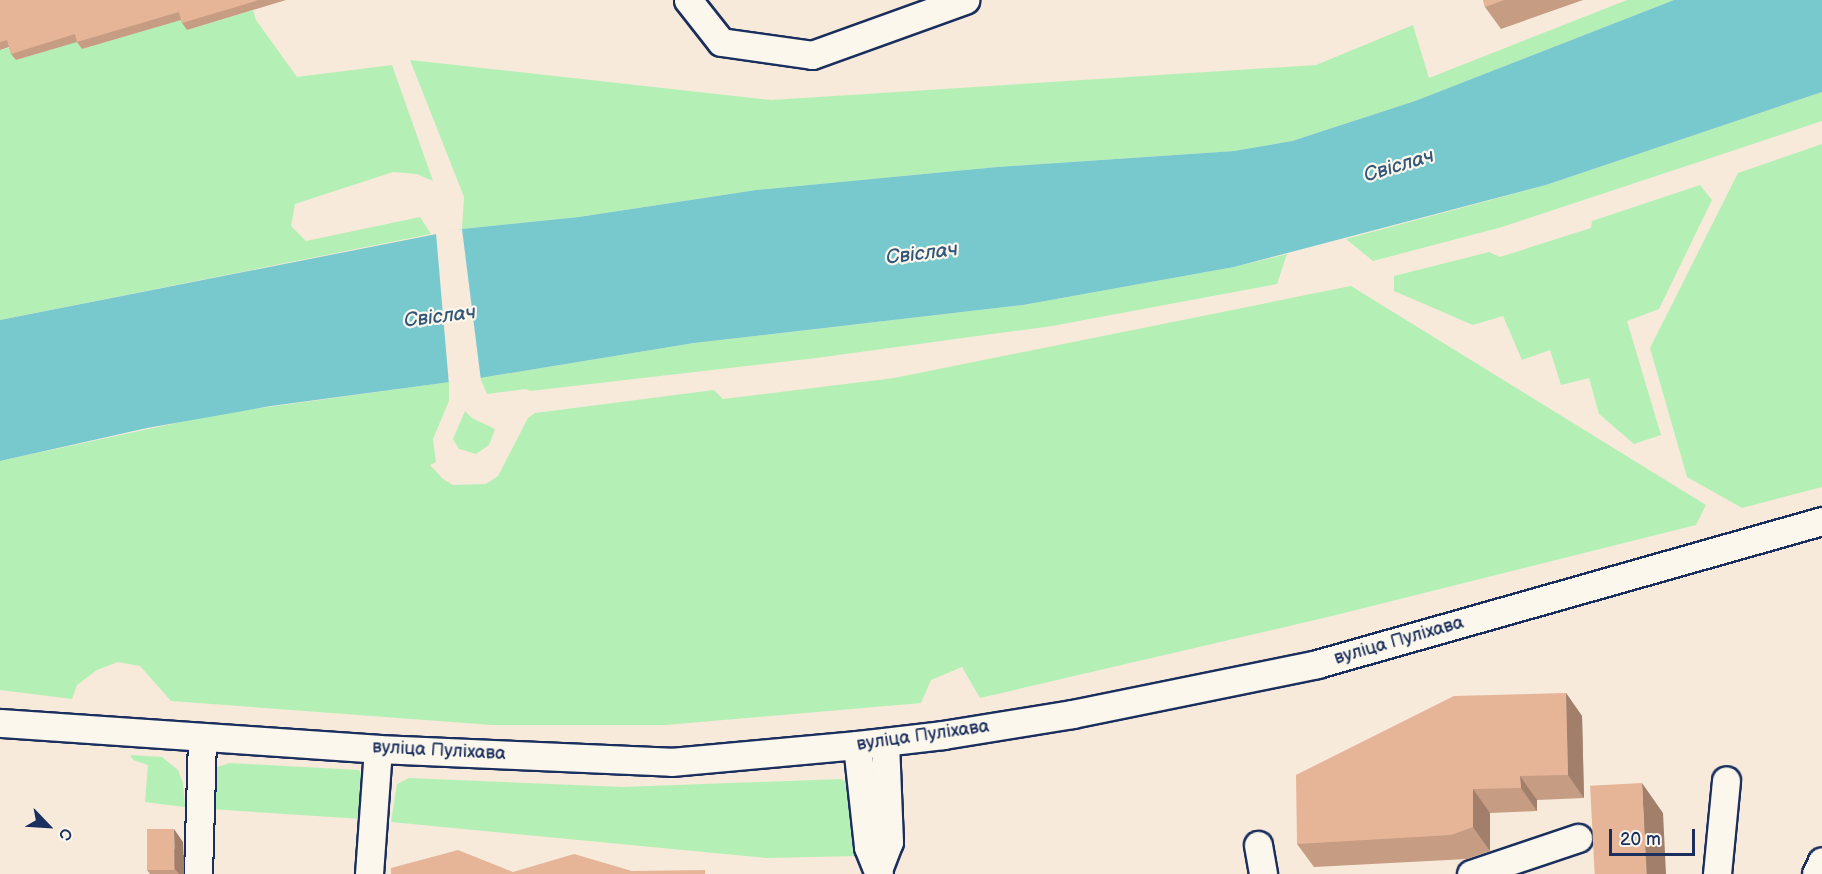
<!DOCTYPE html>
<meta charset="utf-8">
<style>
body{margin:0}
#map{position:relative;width:1822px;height:874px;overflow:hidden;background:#f7eadb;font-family:"Balsamiq Sans",sans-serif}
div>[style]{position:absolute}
.green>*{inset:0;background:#b4f0b5}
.water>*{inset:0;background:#77c9ce}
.pier>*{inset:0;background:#f7eadb}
.roads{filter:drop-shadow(2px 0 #1b2f5e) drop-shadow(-2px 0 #1b2f5e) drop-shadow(0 2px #1b2f5e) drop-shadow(0 -2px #1b2f5e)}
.minor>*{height:27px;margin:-13.5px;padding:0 13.5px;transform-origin:13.5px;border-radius:13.5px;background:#fbf7ec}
.wall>*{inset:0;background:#c69c83}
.shaded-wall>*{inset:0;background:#a17f6a}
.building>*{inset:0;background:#e6b598;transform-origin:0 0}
span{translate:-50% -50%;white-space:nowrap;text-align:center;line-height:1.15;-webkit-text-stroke:4.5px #fbf7ec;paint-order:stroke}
.street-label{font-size:18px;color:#1b2f5e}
.water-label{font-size:20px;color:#32567a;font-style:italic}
.north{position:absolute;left:18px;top:796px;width:60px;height:60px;-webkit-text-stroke:4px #fbf7ec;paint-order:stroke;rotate:115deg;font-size:16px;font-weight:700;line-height:24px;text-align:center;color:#1b2f5e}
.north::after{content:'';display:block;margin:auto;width:21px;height:27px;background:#1b2f5e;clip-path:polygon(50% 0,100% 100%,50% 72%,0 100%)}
.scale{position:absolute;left:1609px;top:829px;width:86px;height:27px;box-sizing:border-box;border:3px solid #1b2f5e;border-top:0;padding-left:8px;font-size:18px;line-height:21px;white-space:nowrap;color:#1b2f5e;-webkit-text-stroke:4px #fbf7ec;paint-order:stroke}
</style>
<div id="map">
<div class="green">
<div style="clip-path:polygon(1627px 0,1674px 0,1415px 101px,1292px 141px,1234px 151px,997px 167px,756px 190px,579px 217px,462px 229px,464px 197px,410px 60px,771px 100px,1316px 65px,1413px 25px,1429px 78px)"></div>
<div style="clip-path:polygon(253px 10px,256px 20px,297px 77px,392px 65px,433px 181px,417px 174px,393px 172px,295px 204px,291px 226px,306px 241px,420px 217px,431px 234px,0 320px,0 50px,12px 47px,16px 60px,79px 41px,82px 49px,183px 19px,187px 30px)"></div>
<div style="clip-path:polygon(1822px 92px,1822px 121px,1502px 227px,1373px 261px,1346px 239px,1546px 185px)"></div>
<div style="clip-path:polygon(1822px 144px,1822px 487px,1742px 508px,1687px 477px,1650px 348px,1738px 173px)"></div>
<div style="clip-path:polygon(1700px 185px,1712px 200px,1659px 309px,1627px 321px,1661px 435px,1634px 444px,1599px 414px,1589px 378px,1561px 385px,1550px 350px,1522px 360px,1503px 316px,1473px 325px,1394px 291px,1394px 276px,1489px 252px,1500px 257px,1591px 228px,1592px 221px)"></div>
<div style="clip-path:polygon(1287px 254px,1277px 284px,1052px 326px,816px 358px,530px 391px,526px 389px,487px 394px,480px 378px,694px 343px,1023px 305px,1234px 267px)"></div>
<div style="clip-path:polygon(1351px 286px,1706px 505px,1696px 525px,1332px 616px,980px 698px,962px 667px,931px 680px,921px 703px,666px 725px,492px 725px,171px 701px,140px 666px,118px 662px,97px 670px,77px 685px,72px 699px,0 690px,0 461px,218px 414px,449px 382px,449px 401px,433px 439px,436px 462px,430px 465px,443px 479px,453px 485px,486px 484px,498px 476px,528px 418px,535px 413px,714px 390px,723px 399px,894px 378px)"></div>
<div style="clip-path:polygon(465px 411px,472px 418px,495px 429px,489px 445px,476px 454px,459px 449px,453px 439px)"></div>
<div style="clip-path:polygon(130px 755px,162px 757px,178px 770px,183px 783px,185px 807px,145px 802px,148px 765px,133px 760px)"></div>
<div style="clip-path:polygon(230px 763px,359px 770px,365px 781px,362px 819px,209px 809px,211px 781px,217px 767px)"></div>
<div style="clip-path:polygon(409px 778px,623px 787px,841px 779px,848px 783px,860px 856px,766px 858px,391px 822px,397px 784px)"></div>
</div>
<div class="water">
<div style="clip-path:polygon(1674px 0,1822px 0,1822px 92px,1546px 185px,1234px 267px,1023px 305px,694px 343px,480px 378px,271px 406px,147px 428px,0 461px,0 320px,462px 229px,579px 217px,756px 190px,997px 167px,1234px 151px,1292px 141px,1415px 101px)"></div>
</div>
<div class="pier">
<div style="clip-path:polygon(462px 229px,481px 381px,449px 385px,436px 233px)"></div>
</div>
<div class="roads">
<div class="minor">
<div style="left:688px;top:0;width:53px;rotate:51.8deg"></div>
<div style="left:721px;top:42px;width:92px;rotate:8.1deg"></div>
<div style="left:812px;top:55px;width:163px;rotate:-19.8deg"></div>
<div style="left:0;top:723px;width:379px;rotate:3.9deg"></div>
<div style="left:378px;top:749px;width:293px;rotate:2.5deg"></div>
<div style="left:671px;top:762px;width:187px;rotate:-5.2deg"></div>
<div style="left:857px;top:745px;width:87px;rotate:-6.6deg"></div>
<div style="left:943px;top:735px;width:131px;rotate:-9.2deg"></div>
<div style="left:1072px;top:714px;width:250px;rotate:-11.5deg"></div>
<div style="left:1317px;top:664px;width:525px;rotate:-15.81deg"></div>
<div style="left:857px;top:745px;width:103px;rotate:83.8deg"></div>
<div style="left:868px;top:847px;width:29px;rotate:68deg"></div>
<div style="left:1258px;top:845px;width:29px;rotate:80deg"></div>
<div style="left:878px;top:870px;width:30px;rotate:-69deg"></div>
<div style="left:889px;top:842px;width:100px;rotate:-92.3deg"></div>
<div style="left:198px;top:874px;width:137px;rotate:-88.3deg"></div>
<div style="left:369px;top:874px;width:125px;rotate:-85.9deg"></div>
<div style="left:1471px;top:874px;width:113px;rotate:-18.6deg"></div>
<div style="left:1717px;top:874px;width:94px;rotate:-84.5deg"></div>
<div style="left:1816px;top:874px;width:14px;rotate:-65deg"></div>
</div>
</div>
<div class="wall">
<div style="clip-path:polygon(0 0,286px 0,187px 30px,182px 23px,181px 20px,82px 49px,77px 42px,16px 60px,11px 54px,9px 47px,0 50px)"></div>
<div style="clip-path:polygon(1483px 0,1583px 0,1501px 29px,1485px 7px)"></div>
<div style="clip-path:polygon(1566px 693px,1582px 716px,1584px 798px,1537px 800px,1537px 811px,1490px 813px,1490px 851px,1467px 859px,1314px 867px,1297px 844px)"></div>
<div style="clip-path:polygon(183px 842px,184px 874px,150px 874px,147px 870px)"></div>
</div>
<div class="shaded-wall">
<div style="clip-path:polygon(1566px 693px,1582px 716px,1584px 798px,1568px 775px)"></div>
<div style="clip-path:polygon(1520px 776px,1537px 800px,1537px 811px,1521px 788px)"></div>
<div style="clip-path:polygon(1642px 783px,1663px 813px,1666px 874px,1646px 874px)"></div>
<div style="clip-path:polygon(1473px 789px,1490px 813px,1490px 851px,1473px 827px)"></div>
<div style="clip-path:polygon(174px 829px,183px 842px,184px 874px,179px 874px,175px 869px)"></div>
</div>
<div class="building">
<div style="clip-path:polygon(0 0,259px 0,182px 23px,179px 12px,77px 42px,75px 34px,11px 54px,7px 40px,0 42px)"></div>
<div style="clip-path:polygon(1483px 0,1504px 0,1485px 7px)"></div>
<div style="clip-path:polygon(1566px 693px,1568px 775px,1520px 776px,1521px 788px,1473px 789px,1473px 827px,1451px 835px,1297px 844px,1296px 775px,1454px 696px)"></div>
<div style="left:1642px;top:783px;width:91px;height:52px;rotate:87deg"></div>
<div style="left:147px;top:829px;width:27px;height:41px"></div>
<div style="clip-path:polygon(458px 850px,513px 872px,574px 854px,632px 871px,705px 870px,705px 874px,391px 874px,391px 868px)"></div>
</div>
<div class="street-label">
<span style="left:1399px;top:641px;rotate:-16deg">вуліца Пуліхава</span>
<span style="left:923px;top:736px;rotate:-8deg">вуліца Пуліхава</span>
<span style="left:439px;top:751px;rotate:3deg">вуліца Пуліхава</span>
</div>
<div class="water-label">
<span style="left:1399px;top:166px;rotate:-17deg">Свіслач</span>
<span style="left:922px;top:254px;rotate:-7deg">Свіслач</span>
<span style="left:440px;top:317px;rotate:-7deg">Свіслач</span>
</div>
<div class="north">С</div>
<div class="scale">20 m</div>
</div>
